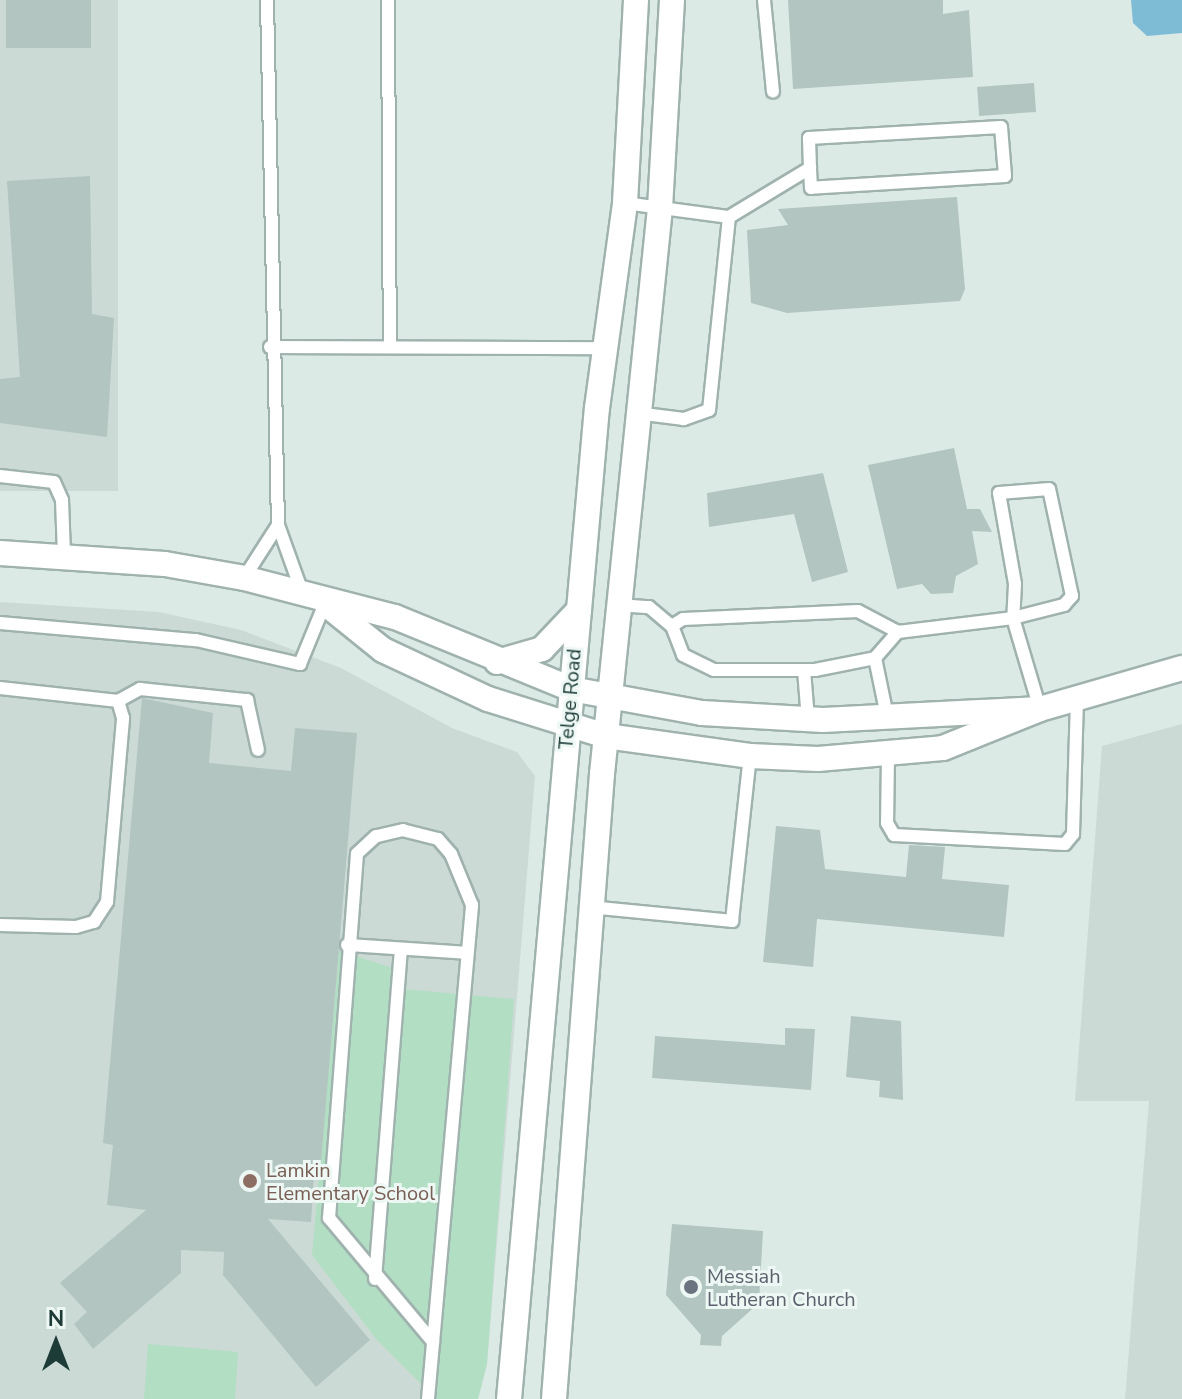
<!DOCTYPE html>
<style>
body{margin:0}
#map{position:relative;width:1182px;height:1399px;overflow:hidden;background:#dceae6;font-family:"Nunito Sans",sans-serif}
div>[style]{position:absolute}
.built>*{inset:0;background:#cbdad5;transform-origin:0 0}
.green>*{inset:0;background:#b2dec4}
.water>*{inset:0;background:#7ebcd6}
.building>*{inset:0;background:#b2c5c0;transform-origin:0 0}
.roads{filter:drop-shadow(2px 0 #9fb2ae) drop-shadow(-2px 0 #9fb2ae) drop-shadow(0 2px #9fb2ae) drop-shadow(0 -2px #9fb2ae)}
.service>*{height:12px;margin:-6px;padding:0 6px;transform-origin:6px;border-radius:6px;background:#fff}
.secondary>*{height:24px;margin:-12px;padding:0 12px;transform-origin:12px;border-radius:12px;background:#fff}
.dots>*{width:22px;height:22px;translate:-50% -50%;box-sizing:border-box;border:4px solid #edf7f3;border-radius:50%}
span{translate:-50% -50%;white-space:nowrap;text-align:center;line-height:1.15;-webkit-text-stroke:6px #edf7f3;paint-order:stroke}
.street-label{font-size:20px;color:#1d3b37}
.education-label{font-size:20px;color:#785e54}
.left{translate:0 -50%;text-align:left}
.worship-label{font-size:20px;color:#5b616d}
.north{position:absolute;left:16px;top:1303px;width:80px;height:80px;-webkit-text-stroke:6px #edf7f3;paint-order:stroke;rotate:0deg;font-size:22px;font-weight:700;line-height:32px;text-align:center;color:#1d3b37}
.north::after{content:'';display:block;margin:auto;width:28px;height:36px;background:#1d3b37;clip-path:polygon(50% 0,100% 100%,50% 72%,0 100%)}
</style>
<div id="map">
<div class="built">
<div style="left:0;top:0;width:118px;height:491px"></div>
<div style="clip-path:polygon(0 602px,159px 612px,241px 630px,341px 668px,452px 728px,517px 752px,535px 776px,487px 1364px,478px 1399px,0 1399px)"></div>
<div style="clip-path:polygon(1182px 724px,1182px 1399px,1125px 1399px,1149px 1101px,1075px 1101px,1102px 746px)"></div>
</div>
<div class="green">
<div style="clip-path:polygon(339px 951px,393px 968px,403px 989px,514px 999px,487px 1364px,478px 1399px,436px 1399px,377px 1340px,312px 1255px)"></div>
<div style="clip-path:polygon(148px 1344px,238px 1352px,235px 1399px,144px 1399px)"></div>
</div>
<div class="water">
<div style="clip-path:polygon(1131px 0,1182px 0,1182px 33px,1147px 36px,1133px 23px)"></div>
</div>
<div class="building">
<div style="left:6px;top:0;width:85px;height:48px"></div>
<div style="clip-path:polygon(788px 0,943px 0,943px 14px,969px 10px,973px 77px,793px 89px)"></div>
<div style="left:1034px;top:83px;width:29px;height:57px;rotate:86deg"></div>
<div style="clip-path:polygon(90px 176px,92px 314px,114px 318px,107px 437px,0 423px,0 379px,20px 377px,7px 181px)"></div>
<div style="clip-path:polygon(957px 197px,965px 289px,960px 301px,787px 313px,751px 303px,747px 230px,788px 225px,778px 209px)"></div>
<div style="clip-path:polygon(954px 448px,967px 509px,980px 509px,992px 532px,972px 531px,978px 564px,956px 576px,953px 593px,931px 594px,922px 584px,897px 589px,868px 465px)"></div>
<div style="clip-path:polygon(823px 473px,848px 572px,812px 582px,794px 514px,709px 527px,707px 493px)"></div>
<div style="clip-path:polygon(142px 698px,213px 713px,209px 763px,291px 771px,295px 728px,357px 733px,320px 1174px,314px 1173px,311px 1222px,268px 1219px,370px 1340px,316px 1387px,223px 1275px,224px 1252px,181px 1250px,181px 1273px,93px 1349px,74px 1324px,87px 1312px,60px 1283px,146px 1210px,107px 1205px,113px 1145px,103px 1143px)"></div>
<div style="clip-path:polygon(776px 826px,820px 830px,825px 869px,906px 877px,909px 845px,945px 847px,942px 879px,1009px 885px,1004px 937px,817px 919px,813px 967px,763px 962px)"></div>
<div style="clip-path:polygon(851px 1016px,901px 1021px,903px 1100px,879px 1097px,880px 1081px,846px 1077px)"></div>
<div style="clip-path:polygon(785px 1028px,815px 1029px,811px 1090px,652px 1078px,655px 1036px,785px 1045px)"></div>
<div style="clip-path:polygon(672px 1224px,763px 1231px,759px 1303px,722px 1336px,721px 1346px,700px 1345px,701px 1335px,666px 1295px)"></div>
</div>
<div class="roads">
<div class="service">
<div style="left:267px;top:0;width:525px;rotate:88.8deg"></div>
<div style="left:278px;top:525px;width:71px;rotate:70.3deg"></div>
<div style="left:388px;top:0;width:347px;rotate:89.7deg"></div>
<div style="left:764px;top:0;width:92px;rotate:84.4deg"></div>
<div style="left:625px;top:203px;width:105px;rotate:7.7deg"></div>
<div style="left:729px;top:217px;width:194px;rotate:95.9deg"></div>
<div style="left:709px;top:410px;width:27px;rotate:160deg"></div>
<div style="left:684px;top:419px;width:48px;rotate:-172.9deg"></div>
<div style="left:729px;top:217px;width:95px;rotate:-31.2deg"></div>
<div style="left:810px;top:168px;width:30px;rotate:-92deg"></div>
<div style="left:809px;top:138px;width:192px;rotate:-3.3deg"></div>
<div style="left:1001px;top:127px;width:49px;rotate:85.3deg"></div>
<div style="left:1005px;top:176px;width:194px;rotate:176.5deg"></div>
<div style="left:811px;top:188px;width:20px;rotate:-93deg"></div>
<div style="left:270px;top:347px;width:335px;rotate:0.2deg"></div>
<div style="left:0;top:476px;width:54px;rotate:6.3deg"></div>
<div style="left:54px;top:482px;width:20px;rotate:66deg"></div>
<div style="left:62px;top:500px;width:55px;rotate:87.9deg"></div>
<div style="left:244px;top:578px;width:63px;rotate:-57.3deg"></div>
<div style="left:618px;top:605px;width:31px;rotate:4deg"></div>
<div style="left:649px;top:607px;width:30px;rotate:40deg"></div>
<div style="left:672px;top:626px;width:31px;rotate:69deg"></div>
<div style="left:683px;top:655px;width:34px;rotate:26deg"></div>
<div style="left:714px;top:670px;width:101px"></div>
<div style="left:815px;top:670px;width:61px;rotate:-11.3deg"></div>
<div style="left:875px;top:658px;width:35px;rotate:-49deg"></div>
<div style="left:898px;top:632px;width:45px;rotate:-152.3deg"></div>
<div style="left:858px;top:611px;width:175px;rotate:177.4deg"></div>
<div style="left:683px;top:619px;width:13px;rotate:148deg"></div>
<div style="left:0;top:623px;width:197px;rotate:5deg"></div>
<div style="left:196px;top:640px;width:107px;rotate:13deg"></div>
<div style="left:300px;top:664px;width:66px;rotate:-67.7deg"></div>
<div style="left:898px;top:632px;width:116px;rotate:-6.9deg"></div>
<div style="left:1013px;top:618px;width:53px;rotate:-14.3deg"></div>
<div style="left:1064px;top:605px;width:12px;rotate:-48deg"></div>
<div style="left:1072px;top:596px;width:109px;rotate:-102.1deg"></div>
<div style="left:1049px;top:489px;width:50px;rotate:175.4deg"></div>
<div style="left:999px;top:493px;width:92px;rotate:80deg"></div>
<div style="left:1015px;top:584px;width:34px;rotate:93deg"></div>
<div style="left:1013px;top:618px;width:95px;rotate:73.5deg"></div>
<div style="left:875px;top:658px;width:59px;rotate:78.3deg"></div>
<div style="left:804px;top:670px;width:50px;rotate:85.4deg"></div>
<div style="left:0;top:688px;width:119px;rotate:6.3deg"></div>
<div style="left:118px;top:701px;width:25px;rotate:-29deg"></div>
<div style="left:140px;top:689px;width:108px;rotate:5.9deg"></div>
<div style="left:247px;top:700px;width:51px;rotate:77.6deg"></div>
<div style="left:888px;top:755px;width:68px;rotate:90.8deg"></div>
<div style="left:887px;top:823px;width:14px;rotate:60deg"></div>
<div style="left:894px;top:835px;width:171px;rotate:3deg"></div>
<div style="left:1065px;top:844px;width:13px;rotate:-51deg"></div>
<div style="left:1073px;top:834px;width:136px;rotate:-88.3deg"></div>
<div style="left:590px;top:907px;width:143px;rotate:5.6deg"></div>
<div style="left:732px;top:921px;width:166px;rotate:-83.8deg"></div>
<div style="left:0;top:925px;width:76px;rotate:1.5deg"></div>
<div style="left:76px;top:927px;width:19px;rotate:-16deg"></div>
<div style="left:94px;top:922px;width:24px;rotate:-57deg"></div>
<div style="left:107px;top:902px;width:185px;rotate:-85deg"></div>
<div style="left:123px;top:718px;width:18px;rotate:-106deg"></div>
<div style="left:347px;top:945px;width:120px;rotate:3.8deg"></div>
<div style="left:375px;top:1279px;width:331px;rotate:-85.5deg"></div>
<div style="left:428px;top:1399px;width:496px;rotate:-84.9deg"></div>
<div style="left:472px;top:905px;width:55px;rotate:-112.4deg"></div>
<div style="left:451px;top:854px;width:20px;rotate:-131deg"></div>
<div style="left:438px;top:839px;width:36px;rotate:-166deg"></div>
<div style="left:403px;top:830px;width:28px;rotate:167deg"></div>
<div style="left:376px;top:836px;width:26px;rotate:137deg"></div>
<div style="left:357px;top:854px;width:365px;rotate:94.4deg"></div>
<div style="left:329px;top:1218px;width:162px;rotate:50deg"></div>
</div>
<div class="secondary">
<div style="left:0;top:553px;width:165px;rotate:3.8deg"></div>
<div style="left:165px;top:564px;width:80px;rotate:10deg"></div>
<div style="left:244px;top:578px;width:156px;rotate:14.5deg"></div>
<div style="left:395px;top:617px;width:190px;rotate:22.2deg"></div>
<div style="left:571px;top:689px;width:133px;rotate:10.4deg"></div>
<div style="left:702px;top:713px;width:121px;rotate:3.3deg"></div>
<div style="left:823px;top:720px;width:217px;rotate:-2.9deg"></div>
<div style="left:327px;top:605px;width:72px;rotate:38.8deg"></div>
<div style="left:383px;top:650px;width:116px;rotate:25deg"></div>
<div style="left:488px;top:699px;width:124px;rotate:17.4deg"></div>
<div style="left:606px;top:736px;width:145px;rotate:7.9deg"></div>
<div style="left:750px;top:756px;width:68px;rotate:2.5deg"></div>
<div style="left:818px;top:759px;width:125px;rotate:-5deg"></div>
<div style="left:943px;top:748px;width:105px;rotate:-21.9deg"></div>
<div style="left:1040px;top:709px;width:148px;rotate:-16.1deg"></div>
<div style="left:497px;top:662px;width:47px;rotate:-16.1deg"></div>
<div style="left:542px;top:649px;width:54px;rotate:-46.5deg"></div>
<div style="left:509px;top:1399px;width:995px;rotate:-84.93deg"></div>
<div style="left:597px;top:408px;width:207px;rotate:-82.2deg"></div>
<div style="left:625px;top:203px;width:203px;rotate:-86.9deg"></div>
<div style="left:554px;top:1399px;width:627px;rotate:-85.61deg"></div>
<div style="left:602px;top:774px;width:569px;rotate:-84.15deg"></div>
<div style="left:660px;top:208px;width:208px;rotate:-86.7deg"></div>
</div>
</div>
<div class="dots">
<div style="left:250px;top:1181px;background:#8d6e63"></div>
<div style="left:691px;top:1287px;background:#6b7280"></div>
</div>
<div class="street-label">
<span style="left:570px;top:699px;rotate:-85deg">Telge Road</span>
</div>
<div class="education-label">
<span class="left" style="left:266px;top:1182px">Lamkin<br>Elementary School</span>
</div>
<div class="worship-label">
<span class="left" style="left:707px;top:1288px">Messiah<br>Lutheran Church</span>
</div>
<div class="north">N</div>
</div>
